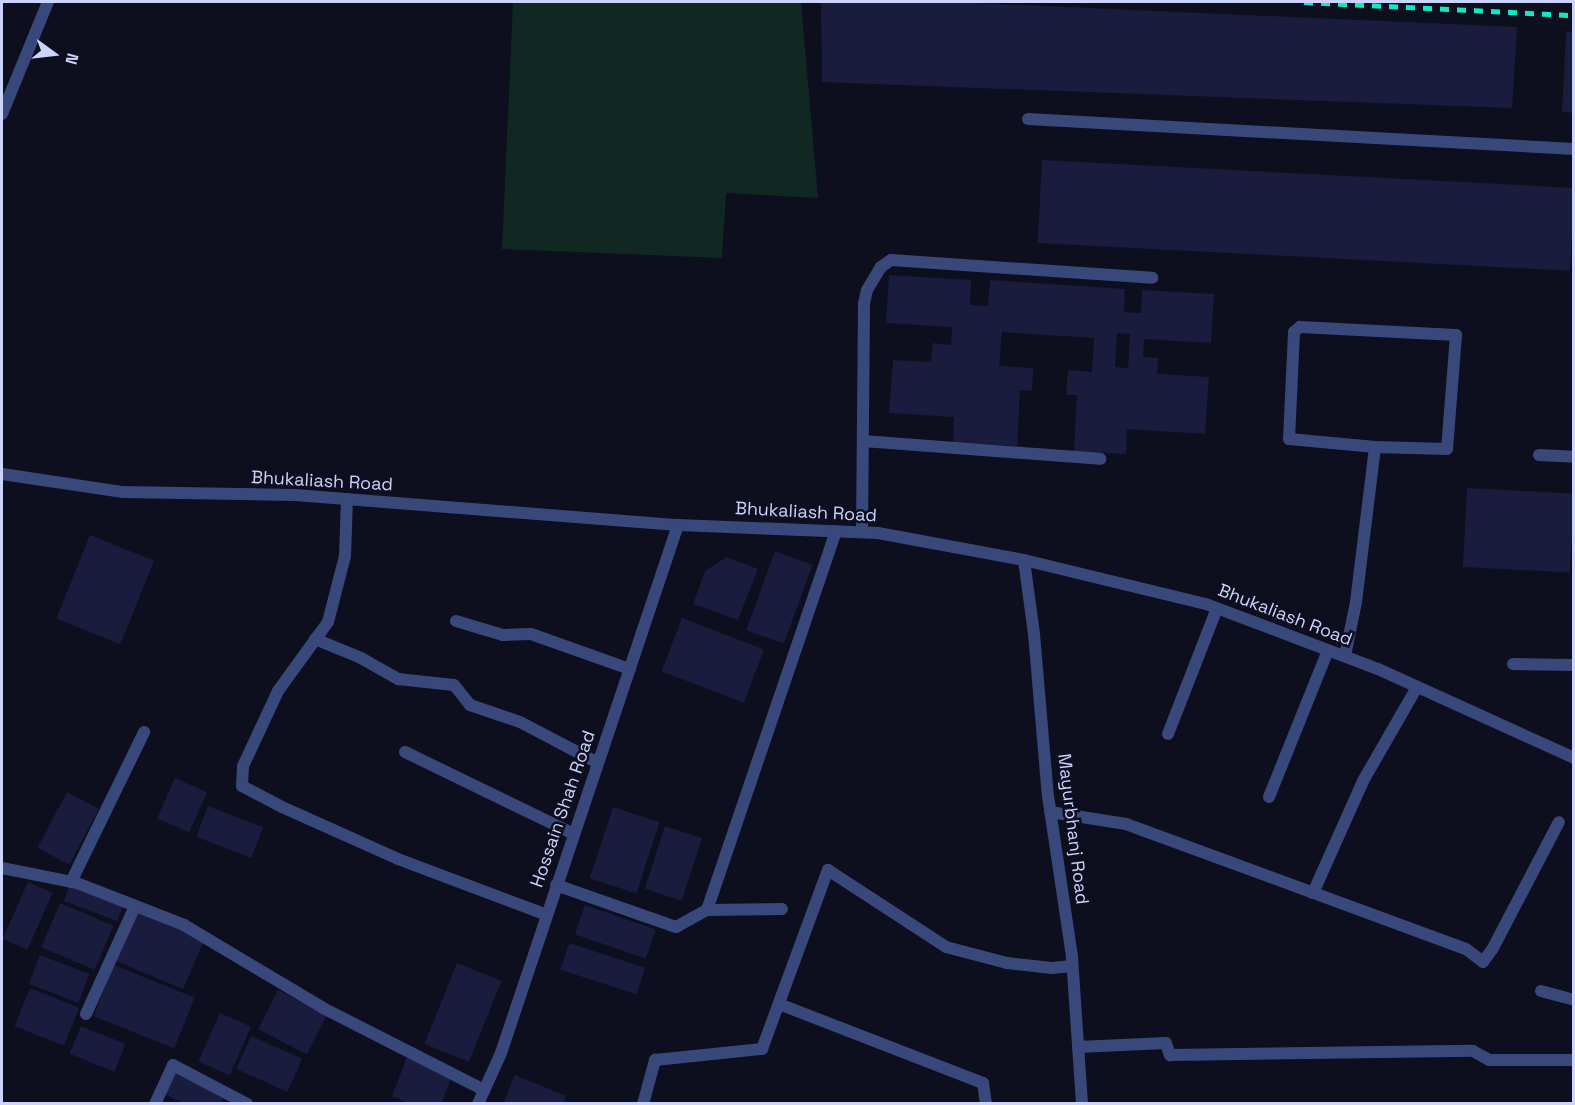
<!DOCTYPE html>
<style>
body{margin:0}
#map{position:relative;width:1575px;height:1105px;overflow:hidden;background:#0d0e1e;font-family:"Space Grotesk",sans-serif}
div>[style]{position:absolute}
.green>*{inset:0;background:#102821}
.building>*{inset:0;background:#1a1c3e;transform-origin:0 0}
.service>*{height:12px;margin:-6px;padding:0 6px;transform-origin:6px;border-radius:6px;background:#39487b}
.minor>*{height:12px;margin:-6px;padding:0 6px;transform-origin:6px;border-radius:6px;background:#39487b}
.tertiary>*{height:12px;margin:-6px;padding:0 6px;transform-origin:6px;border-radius:6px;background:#39487b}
.rail>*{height:4.5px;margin-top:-2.25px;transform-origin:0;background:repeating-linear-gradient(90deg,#09ecc6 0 9px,transparent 0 17px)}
span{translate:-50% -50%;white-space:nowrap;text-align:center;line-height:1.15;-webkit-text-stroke:5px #0d0e1e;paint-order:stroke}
.street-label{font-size:18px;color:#ccd3fd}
.frame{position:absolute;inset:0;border:3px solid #ccd3fd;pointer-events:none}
.north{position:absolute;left:24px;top:24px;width:60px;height:60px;-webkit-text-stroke:4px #0d0e1e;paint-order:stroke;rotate:105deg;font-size:16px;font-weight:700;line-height:24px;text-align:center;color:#ccd3fd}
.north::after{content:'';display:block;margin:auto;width:21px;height:27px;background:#ccd3fd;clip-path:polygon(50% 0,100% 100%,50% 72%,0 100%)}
</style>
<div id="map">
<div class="green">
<div style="clip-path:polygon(513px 2px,801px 2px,818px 198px,726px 193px,722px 258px,502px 249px)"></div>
</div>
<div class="building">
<div style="clip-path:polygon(821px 2px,953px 2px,1517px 27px,1512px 108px,822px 82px)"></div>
<div style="clip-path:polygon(1566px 32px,1574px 32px,1574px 113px,1562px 112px)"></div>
<div style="left:1042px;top:160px;width:533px;height:83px;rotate:3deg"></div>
<div style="clip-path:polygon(evenodd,889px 275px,971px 280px,970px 305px,988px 306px,990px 280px,1125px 289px,1124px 312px,1141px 313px,1142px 290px,1214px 294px,1211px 343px,1144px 339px,1143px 357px,1158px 358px,1157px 374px,1209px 377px,1205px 434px,1127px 429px,1126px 454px,1074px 451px,1077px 395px,1066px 395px,1068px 370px,1092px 372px,1094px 338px,1002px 332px,999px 366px,1033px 368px,1032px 391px,1020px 390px,1017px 446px,953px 442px,954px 417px,889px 413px,893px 360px,931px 362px,933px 343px,951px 345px,952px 327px,886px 323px,889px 275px,1117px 333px,1130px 334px,1128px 368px,1115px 367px,1117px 333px)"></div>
<div style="left:1467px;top:488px;width:107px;height:79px;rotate:3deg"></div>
<div style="left:90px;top:535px;width:69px;height:90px;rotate:22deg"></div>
<div style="left:775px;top:551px;width:40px;height:84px;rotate:20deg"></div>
<div style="clip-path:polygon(726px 557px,758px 569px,738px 620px,693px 604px,705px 571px)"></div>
<div style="left:682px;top:618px;width:88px;height:57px;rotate:21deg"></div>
<div style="left:175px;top:778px;width:35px;height:44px;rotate:24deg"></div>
<div style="left:67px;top:792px;width:36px;height:63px;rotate:28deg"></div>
<div style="left:208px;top:806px;width:59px;height:33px;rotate:21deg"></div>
<div style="left:613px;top:807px;width:49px;height:75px;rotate:18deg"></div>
<div style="left:665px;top:826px;width:39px;height:66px;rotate:18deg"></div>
<div style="left:28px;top:882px;width:27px;height:62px;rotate:24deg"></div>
<div style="left:70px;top:885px;width:57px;height:17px;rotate:21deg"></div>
<div style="left:60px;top:903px;width:58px;height:48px;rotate:23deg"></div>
<div style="left:585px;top:905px;width:75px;height:31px;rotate:19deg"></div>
<div style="left:137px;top:911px;width:73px;height:54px;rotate:23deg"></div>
<div style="left:569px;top:943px;width:80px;height:28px;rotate:18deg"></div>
<div style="left:40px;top:955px;width:53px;height:31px;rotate:21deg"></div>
<div style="left:457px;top:963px;width:48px;height:87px;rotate:22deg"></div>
<div style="left:114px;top:965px;width:87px;height:55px;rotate:22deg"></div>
<div style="left:30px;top:988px;width:53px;height:41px;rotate:22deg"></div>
<div style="left:278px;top:990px;width:55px;height:44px;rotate:27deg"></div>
<div style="left:220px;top:1013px;width:34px;height:53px;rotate:24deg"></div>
<div style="left:81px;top:1026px;width:48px;height:30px;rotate:22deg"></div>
<div style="left:251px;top:1036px;width:56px;height:36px;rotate:24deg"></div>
<div style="clip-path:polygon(407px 1057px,452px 1076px,441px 1104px,411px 1104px,392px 1096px)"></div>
<div style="clip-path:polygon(174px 1071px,225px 1094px,221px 1104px,185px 1104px,164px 1094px)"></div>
<div style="clip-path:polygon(515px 1075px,566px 1096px,563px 1104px,503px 1104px)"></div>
</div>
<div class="service">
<div style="left:1028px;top:119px;width:547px;rotate:3.14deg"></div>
<div style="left:1300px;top:327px;width:156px;rotate:2.9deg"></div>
<div style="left:1456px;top:335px;width:114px;rotate:94.5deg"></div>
<div style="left:1447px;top:449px;width:72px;rotate:-178.4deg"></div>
<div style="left:1375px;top:447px;width:86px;rotate:-174.7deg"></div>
<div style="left:1289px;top:439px;width:107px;rotate:-87.3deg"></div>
<div style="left:1294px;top:332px;width:8px;rotate:-40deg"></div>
<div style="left:863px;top:441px;width:238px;rotate:4.3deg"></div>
<div style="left:1539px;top:455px;width:35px;rotate:3deg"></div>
<div style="left:862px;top:532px;width:228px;rotate:-89.5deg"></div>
<div style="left:864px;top:304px;width:14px;rotate:-78deg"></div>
<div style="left:867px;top:290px;width:27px;rotate:-59deg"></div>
<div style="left:881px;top:267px;width:12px;rotate:-35deg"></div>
<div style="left:891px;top:260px;width:262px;rotate:3.9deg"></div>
<div style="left:1345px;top:656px;width:55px;rotate:-78.5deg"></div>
<div style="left:1356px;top:602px;width:156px;rotate:-83deg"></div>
<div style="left:1513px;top:664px;width:61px;rotate:0.9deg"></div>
<div style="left:1168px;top:734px;width:135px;rotate:-68.7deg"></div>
<div style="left:1269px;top:797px;width:158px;rotate:-68.1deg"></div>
<div style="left:1050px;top:812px;width:77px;rotate:9deg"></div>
<div style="left:1126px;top:824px;width:362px;rotate:20.2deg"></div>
<div style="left:1466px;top:949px;width:21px;rotate:37deg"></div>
<div style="left:1483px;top:962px;width:17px;rotate:-54deg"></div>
<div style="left:1493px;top:948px;width:142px;rotate:-62.4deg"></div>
<div style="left:1313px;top:893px;width:123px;rotate:-65.9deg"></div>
<div style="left:1363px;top:781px;width:108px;rotate:-60.1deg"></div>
<div style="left:1541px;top:991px;width:34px;rotate:15deg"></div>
<div style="left:1078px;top:1047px;width:88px;rotate:-2.6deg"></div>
<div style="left:1166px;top:1043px;width:13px;rotate:72deg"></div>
<div style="left:1170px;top:1055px;width:303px;rotate:-0.8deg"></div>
<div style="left:1473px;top:1051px;width:18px;rotate:29deg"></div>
<div style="left:1489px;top:1060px;width:85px"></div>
</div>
<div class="minor">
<div style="left:2px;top:474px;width:121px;rotate:8.5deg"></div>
<div style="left:122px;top:492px;width:173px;rotate:1deg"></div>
<div style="left:295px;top:495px;width:384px;rotate:4.5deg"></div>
<div style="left:678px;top:525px;width:200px;rotate:2.3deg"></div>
<div style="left:878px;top:533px;width:148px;rotate:10.5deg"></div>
<div style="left:1024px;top:560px;width:187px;rotate:13.6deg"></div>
<div style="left:1206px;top:604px;width:184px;rotate:20.7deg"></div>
<div style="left:1378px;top:669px;width:215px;rotate:24.4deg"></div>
<div style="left:347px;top:499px;width:57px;rotate:92deg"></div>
<div style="left:345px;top:556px;width:68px;rotate:104.4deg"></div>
<div style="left:328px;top:622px;width:85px;rotate:125.9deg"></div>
<div style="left:278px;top:691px;width:83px;rotate:115deg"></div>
<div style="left:243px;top:766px;width:20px;rotate:93deg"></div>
<div style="left:242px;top:786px;width:45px;rotate:27.7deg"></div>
<div style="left:282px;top:807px;width:127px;rotate:24.1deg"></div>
<div style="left:398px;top:859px;width:159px;rotate:20.6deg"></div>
<div style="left:1024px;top:560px;width:75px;rotate:82.3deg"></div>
<div style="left:1034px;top:634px;width:163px;rotate:85.1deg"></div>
<div style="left:1048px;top:796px;width:163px;rotate:81.5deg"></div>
<div style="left:1072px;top:957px;width:147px;rotate:86.1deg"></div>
<div style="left:456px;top:621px;width:49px;rotate:16.6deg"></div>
<div style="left:503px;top:635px;width:28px;rotate:-2deg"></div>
<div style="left:531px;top:634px;width:105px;rotate:19.5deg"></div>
<div style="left:315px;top:639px;width:50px;rotate:22.4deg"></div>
<div style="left:361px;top:658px;width:43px;rotate:29.6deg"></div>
<div style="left:398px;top:679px;width:56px;rotate:6.1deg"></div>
<div style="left:454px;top:685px;width:26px;rotate:51deg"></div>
<div style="left:470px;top:705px;width:53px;rotate:18.8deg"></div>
<div style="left:520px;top:722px;width:88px;rotate:27.7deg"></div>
<div style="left:405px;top:752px;width:188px;rotate:25.9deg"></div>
<div style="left:2px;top:868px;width:76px;rotate:11.3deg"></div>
<div style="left:77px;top:883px;width:115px;rotate:21.4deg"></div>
<div style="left:184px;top:925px;width:162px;rotate:30.8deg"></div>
<div style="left:323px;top:1008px;width:181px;rotate:27deg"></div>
<div style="left:71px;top:882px;width:167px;rotate:-64deg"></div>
<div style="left:556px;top:885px;width:127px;rotate:19.3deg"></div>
<div style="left:676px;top:927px;width:35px;rotate:-29deg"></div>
<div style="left:707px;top:910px;width:400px;rotate:-71.2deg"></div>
<div style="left:707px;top:910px;width:75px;rotate:-0.8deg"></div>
<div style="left:779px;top:1004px;width:219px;rotate:21.2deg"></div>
<div style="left:983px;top:1083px;width:21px;rotate:82deg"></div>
<div style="left:86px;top:1014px;width:119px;rotate:-65.6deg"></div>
<div style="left:155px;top:1104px;width:43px;rotate:-65.2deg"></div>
<div style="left:173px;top:1065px;width:84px;rotate:27.8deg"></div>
<div style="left:478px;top:1104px;width:56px;rotate:-65.7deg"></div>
<div style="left:501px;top:1053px;width:557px;rotate:-71.47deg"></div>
<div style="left:643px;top:1104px;width:46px;rotate:-74.7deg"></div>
<div style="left:655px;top:1060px;width:108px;rotate:-5.9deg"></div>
<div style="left:762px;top:1049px;width:191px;rotate:-69.8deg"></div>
<div style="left:828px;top:870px;width:141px;rotate:33.1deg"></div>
<div style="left:946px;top:947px;width:63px;rotate:14.7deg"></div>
<div style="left:1007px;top:963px;width:45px;rotate:6.3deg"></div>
<div style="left:1052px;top:968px;width:20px;rotate:-6deg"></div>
</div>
<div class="tertiary">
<div style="left:2px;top:114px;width:121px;rotate:-67.7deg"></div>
</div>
<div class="rail">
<div style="left:1304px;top:2px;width:270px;rotate:2.8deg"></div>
</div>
<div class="street-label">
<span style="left:322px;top:481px;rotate:3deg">Bhukaliash Road</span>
<span style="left:806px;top:512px;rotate:3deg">Bhukaliash Road</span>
<span style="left:1285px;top:615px;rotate:21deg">Bhukaliash Road</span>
<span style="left:563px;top:809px;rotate:-71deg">Hossain Shah Road</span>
<span style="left:1073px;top:829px;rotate:83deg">Mayurbhanj Road</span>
</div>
<div class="frame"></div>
<div class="north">N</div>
</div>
